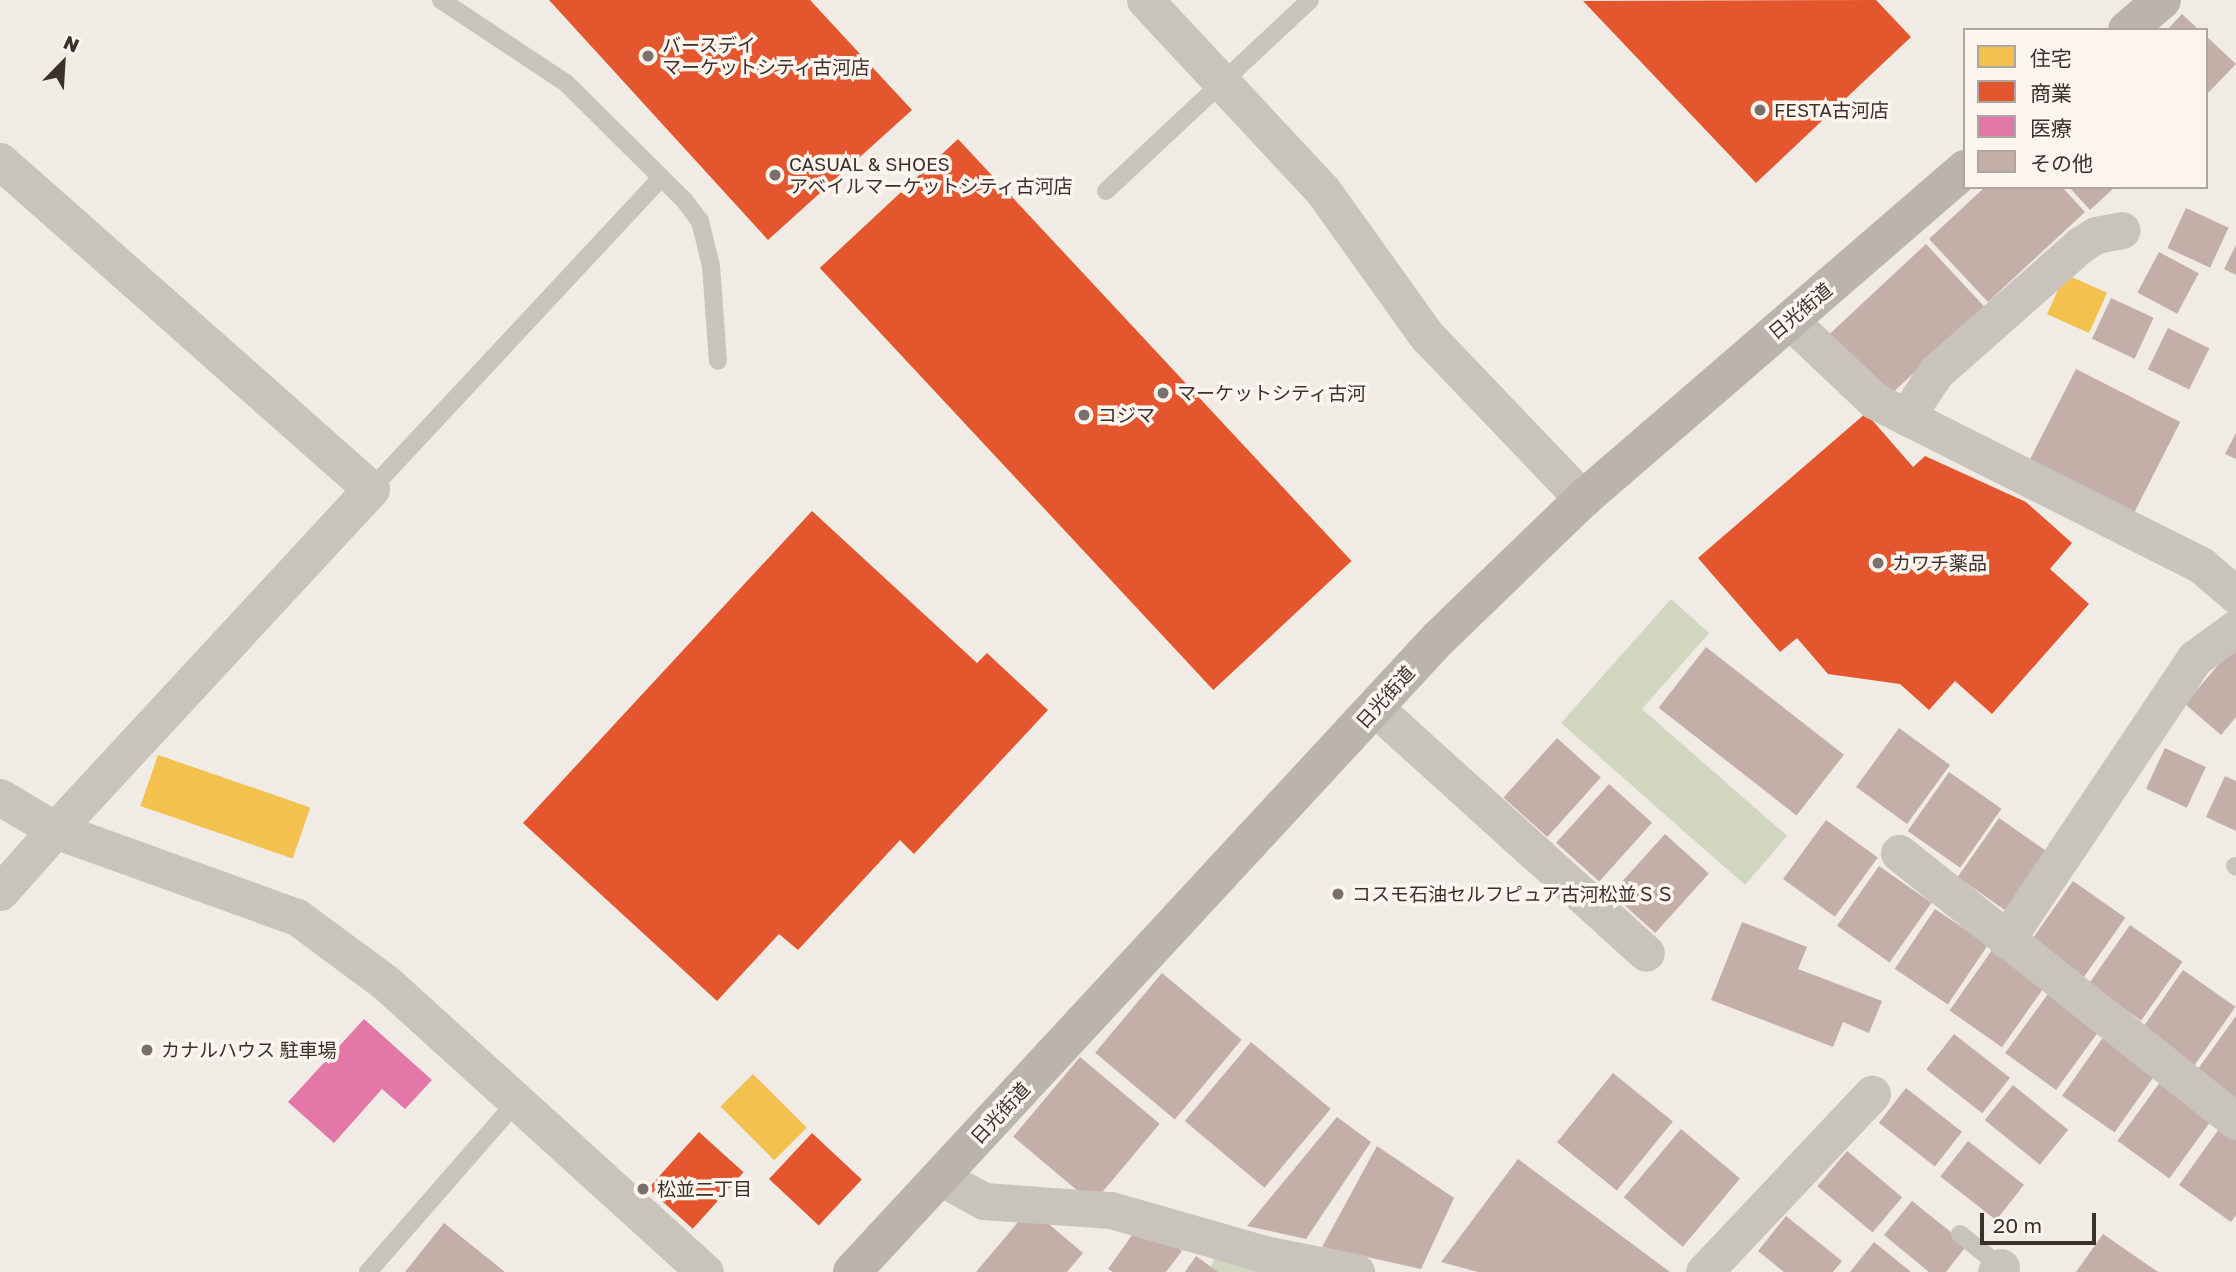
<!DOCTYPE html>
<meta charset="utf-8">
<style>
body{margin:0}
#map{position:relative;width:2236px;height:1272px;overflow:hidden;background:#f0ebe5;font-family:"Golos Text","Noto Sans JP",sans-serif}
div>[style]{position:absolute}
.green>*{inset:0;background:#d1d6bf}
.homes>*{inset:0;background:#f2c14e;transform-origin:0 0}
.shops>*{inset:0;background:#e4572e;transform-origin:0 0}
.health>*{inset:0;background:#e377a8}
.building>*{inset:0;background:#c3afa7;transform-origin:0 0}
.service>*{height:18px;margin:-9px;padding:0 9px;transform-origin:9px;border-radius:9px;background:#c9c3be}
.minor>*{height:37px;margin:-18.5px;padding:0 18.5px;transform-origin:18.5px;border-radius:18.5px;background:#c9c3be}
.secondary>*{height:38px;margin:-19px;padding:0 19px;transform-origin:19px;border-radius:19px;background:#bab3ae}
.dots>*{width:19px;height:19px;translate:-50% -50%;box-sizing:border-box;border:4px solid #fbf5ee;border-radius:50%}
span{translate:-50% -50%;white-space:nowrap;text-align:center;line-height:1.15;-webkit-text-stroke:7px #fbf5ee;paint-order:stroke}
.poi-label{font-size:19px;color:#3b302b}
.left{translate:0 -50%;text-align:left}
.street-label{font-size:19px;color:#3b302b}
.legend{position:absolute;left:1963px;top:28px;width:245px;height:161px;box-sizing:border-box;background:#fbf5ee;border:2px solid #aea6a0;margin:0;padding:9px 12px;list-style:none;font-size:21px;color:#3b302b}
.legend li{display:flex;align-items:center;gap:14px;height:35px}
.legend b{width:35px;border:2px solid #aea6a0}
.north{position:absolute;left:28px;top:28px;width:70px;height:70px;-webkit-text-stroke:5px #fbf5ee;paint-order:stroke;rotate:24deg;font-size:19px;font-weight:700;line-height:28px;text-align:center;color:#3b302b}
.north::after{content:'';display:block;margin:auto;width:24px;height:32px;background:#3b302b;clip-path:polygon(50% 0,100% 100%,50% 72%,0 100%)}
.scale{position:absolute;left:1980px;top:1213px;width:116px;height:32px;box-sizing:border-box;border:4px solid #3b302b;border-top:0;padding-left:9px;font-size:21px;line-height:24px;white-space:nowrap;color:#3b302b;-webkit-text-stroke:5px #fbf5ee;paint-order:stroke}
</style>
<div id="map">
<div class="green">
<div style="clip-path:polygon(1671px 599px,1709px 633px,1642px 709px,1787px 836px,1745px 885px,1561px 723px)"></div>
<div style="clip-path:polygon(1216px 1254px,1291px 1272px,1209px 1272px)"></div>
</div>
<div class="homes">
<div style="left:2065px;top:274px;width:46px;height:44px;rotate:24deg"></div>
<div style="left:158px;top:755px;width:161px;height:54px;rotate:19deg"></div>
<div style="left:753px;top:1074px;width:76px;height:46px;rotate:45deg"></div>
</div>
<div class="shops">
<div style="clip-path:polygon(549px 0,810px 0,912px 110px,768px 240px)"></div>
<div style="clip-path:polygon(1876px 0,1911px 37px,1756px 183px,1583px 1px)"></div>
<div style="left:958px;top:139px;width:577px;height:189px;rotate:47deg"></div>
<div style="clip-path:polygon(1866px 413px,1913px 467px,1925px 456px,2026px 502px,2072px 543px,2050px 569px,2089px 604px,1992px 714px,1955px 681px,1929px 710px,1900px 684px,1828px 674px,1797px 638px,1780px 652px,1698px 558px)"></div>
<div style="clip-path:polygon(812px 511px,977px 663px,987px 653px,1048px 710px,914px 854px,900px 840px,798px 950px,779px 934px,717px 1001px,523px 823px)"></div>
<div style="left:699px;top:1132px;width:60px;height:76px;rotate:42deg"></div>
<div style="left:812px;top:1133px;width:68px;height:63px;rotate:43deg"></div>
</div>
<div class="health">
<div style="clip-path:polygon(364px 1019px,432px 1080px,405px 1109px,382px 1089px,334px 1143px,288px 1102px)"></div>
</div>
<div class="building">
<div style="clip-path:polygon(2182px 14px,2199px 30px,2167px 30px)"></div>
<div style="clip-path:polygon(2206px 36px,2236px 64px,2206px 95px)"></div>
<div style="clip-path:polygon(1985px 187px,2062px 187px,2085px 212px,1988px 302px,1929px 239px)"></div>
<div style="clip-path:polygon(2069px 187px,2115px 187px,2090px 210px)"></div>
<div style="left:2186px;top:208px;width:47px;height:44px;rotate:25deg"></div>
<div style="left:1926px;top:244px;width:86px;height:134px;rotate:47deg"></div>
<div style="clip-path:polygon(2236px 245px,2236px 275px,2224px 269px)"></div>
<div style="left:2159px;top:252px;width:45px;height:46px;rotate:28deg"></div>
<div style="left:2111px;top:298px;width:47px;height:45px;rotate:25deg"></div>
<div style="left:2168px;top:328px;width:46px;height:46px;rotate:26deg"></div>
<div style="left:2076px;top:369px;width:117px;height:105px;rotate:27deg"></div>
<div style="clip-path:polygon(2236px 433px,2236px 459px,2225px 454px)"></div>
<div style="clip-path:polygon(2236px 644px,2236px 717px,2221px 735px,2185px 704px)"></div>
<div style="left:1706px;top:647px;width:175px;height:77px;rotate:38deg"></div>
<div style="left:1899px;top:728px;width:63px;height:73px;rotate:36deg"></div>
<div style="left:1557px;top:738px;width:59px;height:80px;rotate:42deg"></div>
<div style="left:2165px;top:748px;width:45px;height:45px;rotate:25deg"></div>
<div style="left:1949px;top:772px;width:64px;height:72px;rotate:35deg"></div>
<div style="clip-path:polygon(2225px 776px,2236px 781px,2236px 831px,2206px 817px)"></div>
<div style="left:1609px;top:784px;width:58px;height:79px;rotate:42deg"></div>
<div style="left:1999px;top:818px;width:64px;height:72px;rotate:35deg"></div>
<div style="left:1826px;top:820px;width:64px;height:73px;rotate:36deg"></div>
<div style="left:1665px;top:834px;width:59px;height:80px;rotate:42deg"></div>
<div style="left:1879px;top:866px;width:64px;height:73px;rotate:35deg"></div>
<div style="left:2073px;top:881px;width:64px;height:73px;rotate:35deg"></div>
<div style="left:1935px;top:909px;width:64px;height:72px;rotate:34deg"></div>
<div style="clip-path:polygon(1742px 922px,1807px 947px,1798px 969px,1882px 1001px,1869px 1033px,1843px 1022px,1833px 1047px,1711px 1000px)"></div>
<div style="left:2130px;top:925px;width:64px;height:72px;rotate:35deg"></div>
<div style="left:1992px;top:950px;width:64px;height:74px;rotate:35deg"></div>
<div style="left:2183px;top:970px;width:64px;height:72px;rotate:35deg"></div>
<div style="left:1162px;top:973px;width:104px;height:104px;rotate:40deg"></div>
<div style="left:2048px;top:994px;width:63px;height:73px;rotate:36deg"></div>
<div style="clip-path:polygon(2236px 1016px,2236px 1102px,2195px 1073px)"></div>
<div style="left:1954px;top:1034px;width:71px;height:45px;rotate:38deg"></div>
<div style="left:2104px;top:1036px;width:64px;height:73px;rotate:35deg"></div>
<div style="left:1251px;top:1042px;width:104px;height:103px;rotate:40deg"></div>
<div style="left:1080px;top:1057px;width:104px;height:104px;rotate:40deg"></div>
<div style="left:1613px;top:1073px;width:77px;height:89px;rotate:39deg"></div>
<div style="left:2161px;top:1081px;width:64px;height:74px;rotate:36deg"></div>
<div style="left:2013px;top:1085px;width:71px;height:45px;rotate:39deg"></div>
<div style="left:1906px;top:1088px;width:71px;height:44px;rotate:38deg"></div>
<div style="clip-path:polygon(1337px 1117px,1371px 1142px,1306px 1239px,1247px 1226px)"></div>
<div style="clip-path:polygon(2221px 1126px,2236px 1137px,2236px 1215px,2231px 1222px,2179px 1185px)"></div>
<div style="left:1681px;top:1129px;width:77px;height:89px;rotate:40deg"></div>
<div style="left:1968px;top:1141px;width:71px;height:45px;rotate:38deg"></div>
<div style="clip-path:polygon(1377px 1146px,1454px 1198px,1421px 1269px,1322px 1247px)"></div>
<div style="left:1847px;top:1151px;width:72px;height:46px;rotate:40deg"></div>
<div style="clip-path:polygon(1518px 1159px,1670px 1272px,1478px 1272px,1441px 1262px)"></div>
<div style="clip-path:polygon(1912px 1201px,1967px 1245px,1946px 1272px,1929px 1272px,1884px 1235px)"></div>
<div style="clip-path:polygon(1030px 1208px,1083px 1253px,1067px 1272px,976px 1272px)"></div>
<div style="clip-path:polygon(1786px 1216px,1842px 1261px,1833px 1272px,1784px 1272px,1758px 1251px)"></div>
<div style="clip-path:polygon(1142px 1221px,1182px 1251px,1166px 1272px,1113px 1272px,1108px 1269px)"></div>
<div style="clip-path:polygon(444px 1223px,505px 1272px,405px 1272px)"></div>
<div style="clip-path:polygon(2103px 1234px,2158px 1272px,2076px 1272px)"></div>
<div style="clip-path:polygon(1874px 1242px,1911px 1272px,1850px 1272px)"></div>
<div style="clip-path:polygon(1196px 1256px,1218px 1272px,1185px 1272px)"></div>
</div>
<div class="service">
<div style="left:441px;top:0;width:150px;rotate:33.6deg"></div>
<div style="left:566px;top:83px;width:166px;rotate:44.8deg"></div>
<div style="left:684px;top:200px;width:26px;rotate:53deg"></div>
<div style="left:700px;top:221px;width:46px;rotate:76.3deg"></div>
<div style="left:711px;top:266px;width:95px;rotate:85.8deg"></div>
<div style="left:1106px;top:191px;width:279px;rotate:-43.1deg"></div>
<div style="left:371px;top:489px;width:425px;rotate:-47deg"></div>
<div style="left:2235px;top:866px;width:1px;rotate:45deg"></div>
<div style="left:1960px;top:1234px;width:53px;rotate:38.8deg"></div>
<div style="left:368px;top:1272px;width:228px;rotate:-48.9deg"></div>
</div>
<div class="minor">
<div style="left:1145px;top:0;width:261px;rotate:47deg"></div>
<div style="left:1323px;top:191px;width:178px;rotate:54.4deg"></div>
<div style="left:1427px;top:336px;width:226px;rotate:46.3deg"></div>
<div style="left:0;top:161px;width:495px;rotate:41.5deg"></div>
<div style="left:371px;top:489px;width:465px;rotate:132.8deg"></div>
<div style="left:55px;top:830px;width:64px;rotate:-149deg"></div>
<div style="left:1789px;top:320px;width:118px;rotate:43.3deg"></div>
<div style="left:1875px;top:401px;width:365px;rotate:26.7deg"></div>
<div style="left:2201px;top:565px;width:46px;rotate:40.6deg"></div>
<div style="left:1906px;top:417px;width:54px;rotate:-56.3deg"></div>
<div style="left:1936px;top:372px;width:192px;rotate:-41.4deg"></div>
<div style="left:2080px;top:245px;width:19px;rotate:-32deg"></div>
<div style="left:2096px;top:235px;width:26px;rotate:-11deg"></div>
<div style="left:1375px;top:708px;width:365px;rotate:42.1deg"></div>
<div style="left:1899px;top:853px;width:431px;rotate:38.5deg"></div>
<div style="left:0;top:892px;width:83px;rotate:-48.4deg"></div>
<div style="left:55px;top:830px;width:257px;rotate:19.8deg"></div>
<div style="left:297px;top:917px;width:109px;rotate:36.5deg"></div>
<div style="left:385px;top:982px;width:432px;rotate:42.2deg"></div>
<div style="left:2006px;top:940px;width:339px;rotate:-56.2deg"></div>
<div style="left:2195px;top:658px;width:51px;rotate:-36.2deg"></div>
<div style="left:940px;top:1177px;width:50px;rotate:28.6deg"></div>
<div style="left:984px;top:1201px;width:127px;rotate:4.1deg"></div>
<div style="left:1111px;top:1210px;width:159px;rotate:16deg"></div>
<div style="left:1264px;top:1254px;width:94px;rotate:11.1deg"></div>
<div style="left:1704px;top:1272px;width:245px;rotate:-46.7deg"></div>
<div style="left:1996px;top:1272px;width:7px;rotate:-45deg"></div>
</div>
<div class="secondary">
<div style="left:2127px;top:30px;width:46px;rotate:-40.6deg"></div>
<div style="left:852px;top:1272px;width:863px;rotate:-47.21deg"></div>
<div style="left:1438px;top:639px;width:202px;rotate:-44deg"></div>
<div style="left:1583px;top:499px;width:505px;rotate:-40.82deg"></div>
</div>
<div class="dots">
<div style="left:648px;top:56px;background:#7a716c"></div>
<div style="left:1760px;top:110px;background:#7a716c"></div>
<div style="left:775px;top:175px;background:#7a716c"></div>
<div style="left:1163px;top:393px;background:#7a716c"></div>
<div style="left:1084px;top:415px;background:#7a716c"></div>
<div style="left:1878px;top:563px;background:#7a716c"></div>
<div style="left:1338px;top:894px;background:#7a716c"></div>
<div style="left:147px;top:1050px;background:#7a716c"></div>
<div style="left:643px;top:1189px;background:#7a716c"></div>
</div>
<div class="poi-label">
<span class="left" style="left:662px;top:56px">バースデイ<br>マーケットシティ古河店</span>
<span class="left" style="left:1774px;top:110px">FESTA古河店</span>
<span class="left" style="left:789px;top:175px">CASUAL &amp; SHOES<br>アベイルマーケットシティ古河店</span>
<span class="left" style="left:1177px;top:393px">マーケットシティ古河</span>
<span class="left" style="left:1098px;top:415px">コジマ</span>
<span class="left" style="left:1892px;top:563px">カワチ薬品</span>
<span class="left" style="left:1352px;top:894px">コスモ石油セルフピュア古河松並ＳＳ</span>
<span class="left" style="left:161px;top:1050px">カナルハウス 駐車場</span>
<span class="left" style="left:657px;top:1189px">松並二丁目</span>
</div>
<div class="street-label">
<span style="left:1800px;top:311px;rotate:-40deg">日光街道</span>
<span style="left:1385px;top:697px;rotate:-48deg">日光街道</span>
<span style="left:1000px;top:1113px;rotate:-47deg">日光街道</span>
</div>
<ul class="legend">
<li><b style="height:19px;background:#f2c14e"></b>住宅</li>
<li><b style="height:19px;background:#e4572e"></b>商業</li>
<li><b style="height:19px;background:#e377a8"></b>医療</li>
<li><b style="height:19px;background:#c3afa7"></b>その他</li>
</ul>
<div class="north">N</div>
<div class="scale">20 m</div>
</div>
